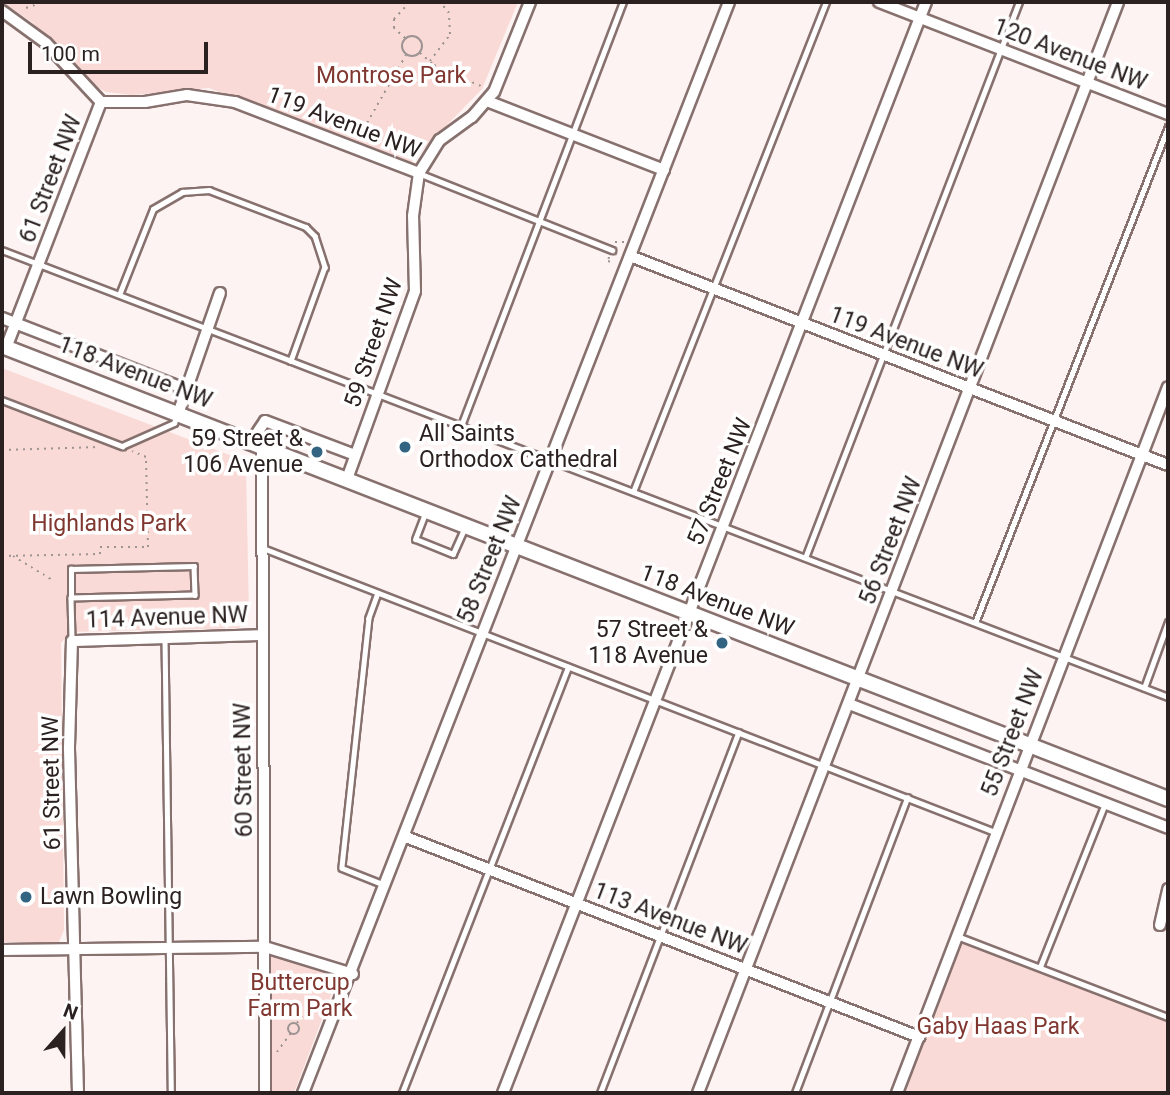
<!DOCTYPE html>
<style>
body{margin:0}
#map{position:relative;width:1170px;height:1095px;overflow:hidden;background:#fdf3f2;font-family:Roboto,sans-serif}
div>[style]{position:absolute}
.green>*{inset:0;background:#f9dad6}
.path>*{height:2px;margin-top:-1px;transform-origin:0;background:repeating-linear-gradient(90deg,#9c9392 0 2px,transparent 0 7px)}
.path>.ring{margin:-1px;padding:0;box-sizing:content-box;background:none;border:2px solid #9c9392;border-radius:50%}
.roads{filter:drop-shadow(2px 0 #87716e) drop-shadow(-2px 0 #87716e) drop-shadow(0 2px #87716e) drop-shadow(0 -2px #87716e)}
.service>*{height:4.5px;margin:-2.25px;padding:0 2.25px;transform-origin:2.25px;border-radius:2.25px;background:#fff}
.minor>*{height:10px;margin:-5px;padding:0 5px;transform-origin:5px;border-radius:5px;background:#fff}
.secondary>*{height:14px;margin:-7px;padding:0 7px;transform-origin:7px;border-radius:7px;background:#fff}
.dots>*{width:19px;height:19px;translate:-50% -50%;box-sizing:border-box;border:4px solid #fff;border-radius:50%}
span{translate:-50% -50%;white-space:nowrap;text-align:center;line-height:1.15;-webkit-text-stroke:7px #fff;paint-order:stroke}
.street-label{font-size:23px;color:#2a2120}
.park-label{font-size:23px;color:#803730}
.poi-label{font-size:23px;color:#2a2120}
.left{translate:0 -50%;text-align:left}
.right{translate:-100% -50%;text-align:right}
.frame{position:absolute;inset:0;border:4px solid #2a2120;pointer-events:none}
.north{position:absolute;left:28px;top:997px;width:70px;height:70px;-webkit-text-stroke:5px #fff;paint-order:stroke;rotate:21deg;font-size:19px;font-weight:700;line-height:28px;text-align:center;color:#2a2120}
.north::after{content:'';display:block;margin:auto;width:24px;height:32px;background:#2a2120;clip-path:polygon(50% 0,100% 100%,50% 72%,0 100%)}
.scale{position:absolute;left:28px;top:42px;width:180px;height:32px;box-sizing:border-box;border:4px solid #2a2120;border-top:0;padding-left:9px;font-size:21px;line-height:24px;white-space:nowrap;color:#2a2120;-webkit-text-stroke:5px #fff;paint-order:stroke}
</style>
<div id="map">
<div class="green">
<div style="clip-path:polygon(2px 2px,518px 2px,482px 89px,411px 162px,209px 88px,132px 95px,106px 92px,83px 79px,32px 22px)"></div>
<div style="clip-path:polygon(2px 368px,240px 459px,246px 468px,249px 616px,239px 628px,70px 632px,61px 643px,64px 930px,59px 942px,2px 942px)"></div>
<div style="clip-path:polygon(960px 942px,1168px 1022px,1168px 1093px,902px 1093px)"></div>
<div style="clip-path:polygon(276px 953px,338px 977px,294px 1093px,272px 1093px,268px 960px)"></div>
</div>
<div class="path">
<div style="left:26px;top:8px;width:18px;rotate:-19deg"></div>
<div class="ring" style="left:402px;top:36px;width:18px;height:18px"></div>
<div style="left:405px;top:38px;width:15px;rotate:-138deg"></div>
<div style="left:394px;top:28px;width:9px;rotate:-90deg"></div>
<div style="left:394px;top:19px;width:23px;rotate:-47deg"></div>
<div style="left:420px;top:53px;width:18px;rotate:41deg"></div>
<div style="left:434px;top:65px;width:54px;rotate:24.2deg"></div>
<div style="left:430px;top:61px;width:34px;rotate:-53deg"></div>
<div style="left:450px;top:34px;width:21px;rotate:-93deg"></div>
<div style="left:449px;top:13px;width:14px;rotate:-129deg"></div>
<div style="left:360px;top:135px;width:92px;rotate:-60.1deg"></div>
<div style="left:615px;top:242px;width:10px"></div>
<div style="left:609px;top:257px;width:4px;rotate:104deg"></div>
<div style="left:608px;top:261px;width:7px;rotate:16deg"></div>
<div style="left:2px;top:450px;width:97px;rotate:-1.8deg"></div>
<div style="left:2px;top:556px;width:98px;rotate:-1.2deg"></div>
<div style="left:100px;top:554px;width:7px;rotate:-90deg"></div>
<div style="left:100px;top:547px;width:48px"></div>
<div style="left:148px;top:547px;width:90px;rotate:-91.3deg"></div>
<div style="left:146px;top:457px;width:15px;rotate:-157deg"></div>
<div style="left:13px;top:556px;width:48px;rotate:31.4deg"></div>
<div class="ring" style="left:287.5px;top:1022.5px;width:9px;height:9px"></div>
<div style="left:297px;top:1023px;width:17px;rotate:-54deg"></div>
<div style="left:307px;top:1009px;width:19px;rotate:-12deg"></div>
<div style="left:277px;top:1052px;width:24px;rotate:-54deg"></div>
</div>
<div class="roads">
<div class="service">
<div style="left:421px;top:174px;width:206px;rotate:21.7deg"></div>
<div style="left:2px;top:250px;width:1249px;rotate:20.97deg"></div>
<div style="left:119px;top:295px;width:92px;rotate:-68.4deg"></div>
<div style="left:153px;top:209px;width:34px;rotate:-30deg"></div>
<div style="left:182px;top:192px;width:27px;rotate:-4deg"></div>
<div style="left:209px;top:190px;width:104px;rotate:20.9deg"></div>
<div style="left:306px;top:227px;width:13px;rotate:45deg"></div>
<div style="left:315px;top:236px;width:33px;rotate:72deg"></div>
<div style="left:325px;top:267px;width:100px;rotate:109.9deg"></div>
<div style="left:2px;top:400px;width:129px;rotate:21deg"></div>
<div style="left:122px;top:446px;width:57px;rotate:-23.9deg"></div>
<div style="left:174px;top:423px;width:5px;rotate:-68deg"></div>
<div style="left:461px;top:426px;width:454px;rotate:-69.1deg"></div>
<div style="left:633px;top:492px;width:527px;rotate:-68.5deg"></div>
<div style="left:425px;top:515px;width:26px;rotate:111deg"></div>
<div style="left:416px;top:539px;width:40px;rotate:22deg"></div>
<div style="left:453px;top:554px;width:30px;rotate:-66deg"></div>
<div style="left:263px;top:548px;width:785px;rotate:21.21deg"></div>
<div style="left:805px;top:558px;width:596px;rotate:-68.95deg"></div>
<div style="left:378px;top:593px;width:27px;rotate:110deg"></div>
<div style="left:369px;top:618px;width:251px;rotate:96.2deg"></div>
<div style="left:342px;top:868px;width:46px;rotate:21.6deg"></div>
<div style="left:71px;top:598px;width:29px;rotate:-90deg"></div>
<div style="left:71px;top:569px;width:123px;rotate:-1.4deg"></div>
<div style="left:194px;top:566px;width:29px;rotate:88deg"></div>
<div style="left:195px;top:595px;width:124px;rotate:178.6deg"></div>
<div style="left:71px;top:598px;width:42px;rotate:88.6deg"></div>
<div style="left:975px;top:623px;width:532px;rotate:-68.74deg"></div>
<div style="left:165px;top:639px;width:454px;rotate:89.2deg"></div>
<div style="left:1144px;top:688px;width:70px;rotate:-70deg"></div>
<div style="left:957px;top:936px;width:226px;rotate:21deg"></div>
<div style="left:1040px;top:967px;width:175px;rotate:-68.3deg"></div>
<div style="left:402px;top:1093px;width:457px;rotate:-68.7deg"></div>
<div style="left:600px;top:1093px;width:386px;rotate:-69deg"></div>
<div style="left:795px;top:1093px;width:316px;rotate:-69.2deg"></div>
</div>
<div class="minor">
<div style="left:879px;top:2px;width:310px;rotate:21.2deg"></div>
<div style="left:2px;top:11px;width:54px;rotate:36deg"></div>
<div style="left:46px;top:43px;width:81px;rotate:47deg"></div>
<div style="left:101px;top:102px;width:44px"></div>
<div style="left:145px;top:102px;width:43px;rotate:-9.5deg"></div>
<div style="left:187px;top:95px;width:49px;rotate:8.3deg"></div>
<div style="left:235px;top:102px;width:197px;rotate:21.1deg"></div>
<div style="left:487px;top:101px;width:190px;rotate:21.3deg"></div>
<div style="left:630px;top:256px;width:577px;rotate:21.23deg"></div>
<div style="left:2px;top:318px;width:196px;rotate:21.2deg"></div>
<div style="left:6px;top:348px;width:264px;rotate:-68.9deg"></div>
<div style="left:178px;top:414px;width:128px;rotate:-70.9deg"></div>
<div style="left:251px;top:442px;width:25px;rotate:-56deg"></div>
<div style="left:265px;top:421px;width:96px;rotate:20.7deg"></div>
<div style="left:262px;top:446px;width:647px;rotate:89.73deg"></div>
<div style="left:347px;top:479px;width:200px;rotate:-70.1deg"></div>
<div style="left:415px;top:291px;width:75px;rotate:-91.5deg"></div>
<div style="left:413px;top:216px;width:43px;rotate:-82.1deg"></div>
<div style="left:419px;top:173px;width:39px;rotate:-58deg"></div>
<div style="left:440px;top:140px;width:39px;rotate:-36deg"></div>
<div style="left:472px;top:117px;width:33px;rotate:-49deg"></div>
<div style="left:494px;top:92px;width:97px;rotate:-68.2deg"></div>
<div style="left:849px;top:704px;width:342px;rotate:21.2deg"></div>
<div style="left:406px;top:837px;width:551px;rotate:21.3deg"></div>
<div style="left:1160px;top:925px;width:37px;rotate:-77deg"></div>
<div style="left:2px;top:950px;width:263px;rotate:-0.7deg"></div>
<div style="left:265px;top:947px;width:92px;rotate:17.1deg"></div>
<div style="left:78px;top:1093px;width:346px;rotate:-91.5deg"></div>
<div style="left:69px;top:747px;width:106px;rotate:-88.4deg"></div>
<div style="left:72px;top:641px;width:190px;rotate:-1.8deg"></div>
<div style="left:303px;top:1093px;width:1171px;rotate:-68.67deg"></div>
<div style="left:503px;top:1093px;width:1170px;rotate:-68.81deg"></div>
<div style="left:698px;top:1093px;width:1169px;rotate:-68.94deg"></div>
<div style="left:897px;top:1093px;width:756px;rotate:-69deg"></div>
</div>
<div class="secondary">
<div style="left:2px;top:346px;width:1251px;rotate:21.23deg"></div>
</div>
</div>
<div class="dots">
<div style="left:405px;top:447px;background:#336583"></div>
<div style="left:317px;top:452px;background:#336583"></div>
<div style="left:722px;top:643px;background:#336583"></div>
<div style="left:26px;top:897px;background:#336583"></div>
</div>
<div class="street-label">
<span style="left:1070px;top:55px;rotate:21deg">120 Avenue NW</span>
<span style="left:344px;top:123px;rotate:21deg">119 Avenue NW</span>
<span style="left:51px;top:179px;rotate:-69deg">61 Street NW</span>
<span style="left:374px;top:343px;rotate:-71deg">59 Street NW</span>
<span style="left:906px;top:343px;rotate:21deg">119 Avenue NW</span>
<span style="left:135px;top:373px;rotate:21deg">118 Avenue NW</span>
<span style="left:720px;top:482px;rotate:-68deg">57 Street NW</span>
<span style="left:891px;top:541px;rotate:-69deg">56 Street NW</span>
<span style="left:490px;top:560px;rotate:-68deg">58 Street NW</span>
<span style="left:717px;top:601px;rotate:21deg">118 Avenue NW</span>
<span style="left:167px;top:618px;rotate:-2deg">114 Avenue NW</span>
<span style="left:1013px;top:733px;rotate:-69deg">55 Street NW</span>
<span style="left:244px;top:770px;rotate:-91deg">60 Street NW</span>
<span style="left:52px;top:783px;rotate:-91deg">61 Street NW</span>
<span style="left:670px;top:919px;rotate:21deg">113 Avenue NW</span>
</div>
<div class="park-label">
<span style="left:391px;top:76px">Montrose Park</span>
<span style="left:109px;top:524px">Highlands Park</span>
<span style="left:300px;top:996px">Buttercup<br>Farm Park</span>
<span style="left:998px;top:1027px">Gaby Haas Park</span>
</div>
<div class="poi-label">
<span class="left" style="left:419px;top:447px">All Saints<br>Orthodox Cathedral</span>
<span class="right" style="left:303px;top:452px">59 Street &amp;<br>106 Avenue</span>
<span class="right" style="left:708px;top:643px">57 Street &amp;<br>118 Avenue</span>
<span class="left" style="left:40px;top:897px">Lawn Bowling</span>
</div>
<div class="frame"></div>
<div class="north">N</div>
<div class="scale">100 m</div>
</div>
